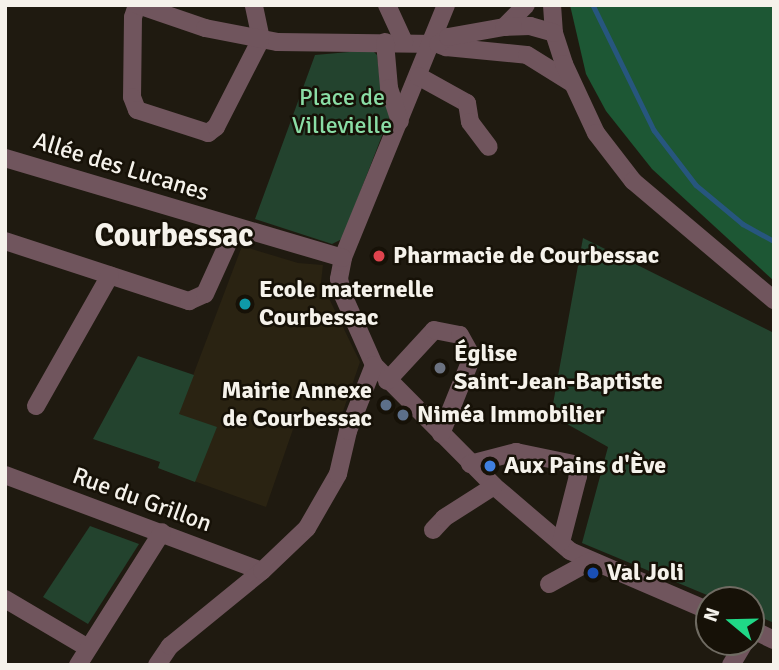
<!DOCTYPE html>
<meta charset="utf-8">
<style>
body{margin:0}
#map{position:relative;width:779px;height:670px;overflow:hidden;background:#1f1a10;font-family:Signika,sans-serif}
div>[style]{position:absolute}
.built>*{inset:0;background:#2a2312}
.green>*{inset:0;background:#23432e}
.forest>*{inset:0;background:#1d5734}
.stream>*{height:4.5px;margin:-2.25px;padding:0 2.25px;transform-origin:2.25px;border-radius:2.25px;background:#27567e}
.minor>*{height:18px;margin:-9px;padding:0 9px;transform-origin:9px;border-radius:9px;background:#70555d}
.dots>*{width:19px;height:19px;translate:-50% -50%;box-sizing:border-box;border:4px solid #161107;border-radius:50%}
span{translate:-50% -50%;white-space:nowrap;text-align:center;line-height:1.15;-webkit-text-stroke:5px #161107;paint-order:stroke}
.park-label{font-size:24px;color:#8adda5}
.street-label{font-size:24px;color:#f5f2eb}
.poi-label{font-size:24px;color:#f5f2eb;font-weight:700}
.left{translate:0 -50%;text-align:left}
.right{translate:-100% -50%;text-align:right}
.district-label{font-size:32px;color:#f5f2eb;font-weight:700}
.frame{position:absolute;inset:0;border:7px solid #f5f2eb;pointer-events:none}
.north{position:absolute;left:695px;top:586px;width:70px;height:70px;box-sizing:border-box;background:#161107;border:2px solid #6f6b62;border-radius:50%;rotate:289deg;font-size:19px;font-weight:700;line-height:28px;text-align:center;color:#f5f2eb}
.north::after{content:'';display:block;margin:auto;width:24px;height:32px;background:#20d887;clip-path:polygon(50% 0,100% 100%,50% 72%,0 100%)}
</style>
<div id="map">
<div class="built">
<div style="clip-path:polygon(242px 246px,298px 263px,323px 265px,321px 282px,360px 362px,339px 423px,299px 412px,266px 507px,158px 468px)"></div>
</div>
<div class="green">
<div style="clip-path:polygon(372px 50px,377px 55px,381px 88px,390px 115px,342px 239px,332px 244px,255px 219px,315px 55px)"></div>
<div style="clip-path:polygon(583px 238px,774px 333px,774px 623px,751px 613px,751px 600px,719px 600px,582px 543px,608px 447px,551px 415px)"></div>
<div style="clip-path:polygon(138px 356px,194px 375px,179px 414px,217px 427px,195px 482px,158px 468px,160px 462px,93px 439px)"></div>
<div style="clip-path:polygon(90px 526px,139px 544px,88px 624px,43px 597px)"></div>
</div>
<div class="forest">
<div style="clip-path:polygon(570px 5px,774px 5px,774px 281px,652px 169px,606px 111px,586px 74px)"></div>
</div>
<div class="stream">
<div style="left:593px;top:5px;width:139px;rotate:64deg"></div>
<div style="left:654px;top:130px;width:69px;rotate:52.6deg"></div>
<div style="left:696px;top:185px;width:61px;rotate:39.7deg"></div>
<div style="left:743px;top:224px;width:35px;rotate:29deg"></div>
</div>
<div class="minor">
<div style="left:137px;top:5px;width:13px;rotate:108deg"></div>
<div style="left:133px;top:17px;width:80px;rotate:90.7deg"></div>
<div style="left:132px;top:97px;width:14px;rotate:69deg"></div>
<div style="left:137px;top:110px;width:75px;rotate:17.9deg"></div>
<div style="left:208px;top:133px;width:10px;rotate:-37deg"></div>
<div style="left:216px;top:127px;width:99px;rotate:-62.9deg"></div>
<div style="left:261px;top:39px;width:35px;rotate:-102deg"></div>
<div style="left:138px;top:5px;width:71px;rotate:18.9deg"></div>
<div style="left:205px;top:28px;width:73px;rotate:11deg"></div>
<div style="left:277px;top:42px;width:161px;rotate:0.7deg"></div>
<div style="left:438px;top:44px;width:9px;rotate:21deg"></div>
<div style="left:446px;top:47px;width:81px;rotate:5.6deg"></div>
<div style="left:527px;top:55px;width:53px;rotate:31.9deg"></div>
<div style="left:387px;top:5px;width:41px;rotate:65.3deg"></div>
<div style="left:446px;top:5px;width:273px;rotate:112.2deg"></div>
<div style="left:343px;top:258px;width:21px;rotate:101deg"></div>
<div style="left:339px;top:279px;width:16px;rotate:76deg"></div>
<div style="left:343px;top:295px;width:77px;rotate:66.1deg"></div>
<div style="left:374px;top:365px;width:170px;rotate:45.2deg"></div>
<div style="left:494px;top:486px;width:100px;rotate:40.5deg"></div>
<div style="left:570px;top:551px;width:151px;rotate:23.3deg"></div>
<div style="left:552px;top:5px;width:28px;rotate:86deg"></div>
<div style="left:554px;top:33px;width:33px;rotate:72deg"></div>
<div style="left:564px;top:64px;width:76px;rotate:65.1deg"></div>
<div style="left:596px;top:133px;width:61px;rotate:52.4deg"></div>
<div style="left:633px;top:181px;width:185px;rotate:40.2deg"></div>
<div style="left:504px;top:27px;width:31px;rotate:-45deg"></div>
<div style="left:385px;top:42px;width:46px;rotate:85deg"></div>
<div style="left:389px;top:88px;width:35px;rotate:72deg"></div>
<div style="left:438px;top:44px;width:12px;rotate:-35deg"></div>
<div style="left:448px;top:37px;width:57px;rotate:-10.1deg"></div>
<div style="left:504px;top:27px;width:26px;rotate:-2deg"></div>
<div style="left:530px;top:26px;width:25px;rotate:16deg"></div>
<div style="left:418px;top:76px;width:56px;rotate:28.9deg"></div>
<div style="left:467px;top:103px;width:19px;rotate:81deg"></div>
<div style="left:470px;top:122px;width:31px;rotate:53deg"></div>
<div style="left:5px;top:158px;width:352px;rotate:16.5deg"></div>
<div style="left:5px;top:241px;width:194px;rotate:18.1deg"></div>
<div style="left:189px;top:301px;width:17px;rotate:-24deg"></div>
<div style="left:205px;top:294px;width:72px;rotate:-65.6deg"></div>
<div style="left:387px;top:381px;width:69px;rotate:-47.3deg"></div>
<div style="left:434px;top:330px;width:26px;rotate:11deg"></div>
<div style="left:460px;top:335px;width:25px;rotate:61deg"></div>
<div style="left:472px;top:357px;width:83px;rotate:111.9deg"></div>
<div style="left:36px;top:406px;width:150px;rotate:-60.5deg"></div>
<div style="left:470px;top:464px;width:48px;rotate:-14.6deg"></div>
<div style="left:516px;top:452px;width:59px;rotate:11.7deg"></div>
<div style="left:574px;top:464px;width:13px;rotate:72deg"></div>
<div style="left:578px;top:476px;width:68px;rotate:104.4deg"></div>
<div style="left:5px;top:475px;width:274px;rotate:20.5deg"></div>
<div style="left:433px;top:530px;width:16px;rotate:-47deg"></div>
<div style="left:444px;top:518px;width:59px;rotate:-32.6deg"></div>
<div style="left:549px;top:584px;width:48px;rotate:-28.7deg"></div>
<div style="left:5px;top:599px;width:96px;rotate:30.6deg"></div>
<div style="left:751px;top:629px;width:25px;rotate:26deg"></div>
<div style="left:78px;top:665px;width:157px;rotate:-57.7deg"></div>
<div style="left:157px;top:665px;width:23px;rotate:-56deg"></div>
<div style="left:170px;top:646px;width:119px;rotate:-39.2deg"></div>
<div style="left:262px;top:571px;width:62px;rotate:-43.7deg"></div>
<div style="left:307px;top:528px;width:62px;rotate:-60.1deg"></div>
<div style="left:338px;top:474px;width:44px;rotate:-76.9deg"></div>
<div style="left:348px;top:431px;width:71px;rotate:-68.5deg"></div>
<div style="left:731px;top:665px;width:27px;rotate:-59deg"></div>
</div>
<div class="dots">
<div style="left:379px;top:256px;background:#e0444e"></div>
<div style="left:245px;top:304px;background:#0f9aa8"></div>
<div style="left:440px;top:368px;background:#6b7280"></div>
<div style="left:386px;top:405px;background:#5c6f8a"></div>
<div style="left:403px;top:415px;background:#5c6f8a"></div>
<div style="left:490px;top:466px;background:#3f7fe0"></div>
<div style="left:593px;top:573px;background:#1a4fb4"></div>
</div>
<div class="park-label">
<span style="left:342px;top:112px">Place de<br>Villevielle</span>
</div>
<div class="street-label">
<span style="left:121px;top:167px;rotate:17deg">Allée des Lucanes</span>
<span style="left:142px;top:500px;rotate:20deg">Rue du Grillon</span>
</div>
<div class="poi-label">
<span class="left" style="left:393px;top:256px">Pharmacie de Courbessac</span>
<span class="left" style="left:259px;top:304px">Ecole maternelle<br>Courbessac</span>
<span class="left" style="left:454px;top:368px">Église<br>Saint-Jean-Baptiste</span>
<span class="right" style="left:372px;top:405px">Mairie Annexe<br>de Courbessac</span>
<span class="left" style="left:417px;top:415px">Niméa Immobilier</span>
<span class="left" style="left:504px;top:466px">Aux Pains d'Ève</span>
<span class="left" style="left:607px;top:573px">Val Joli</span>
</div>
<div class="district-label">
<span style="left:174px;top:236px">Courbessac</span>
</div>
<div class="frame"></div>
<div class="north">N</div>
</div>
